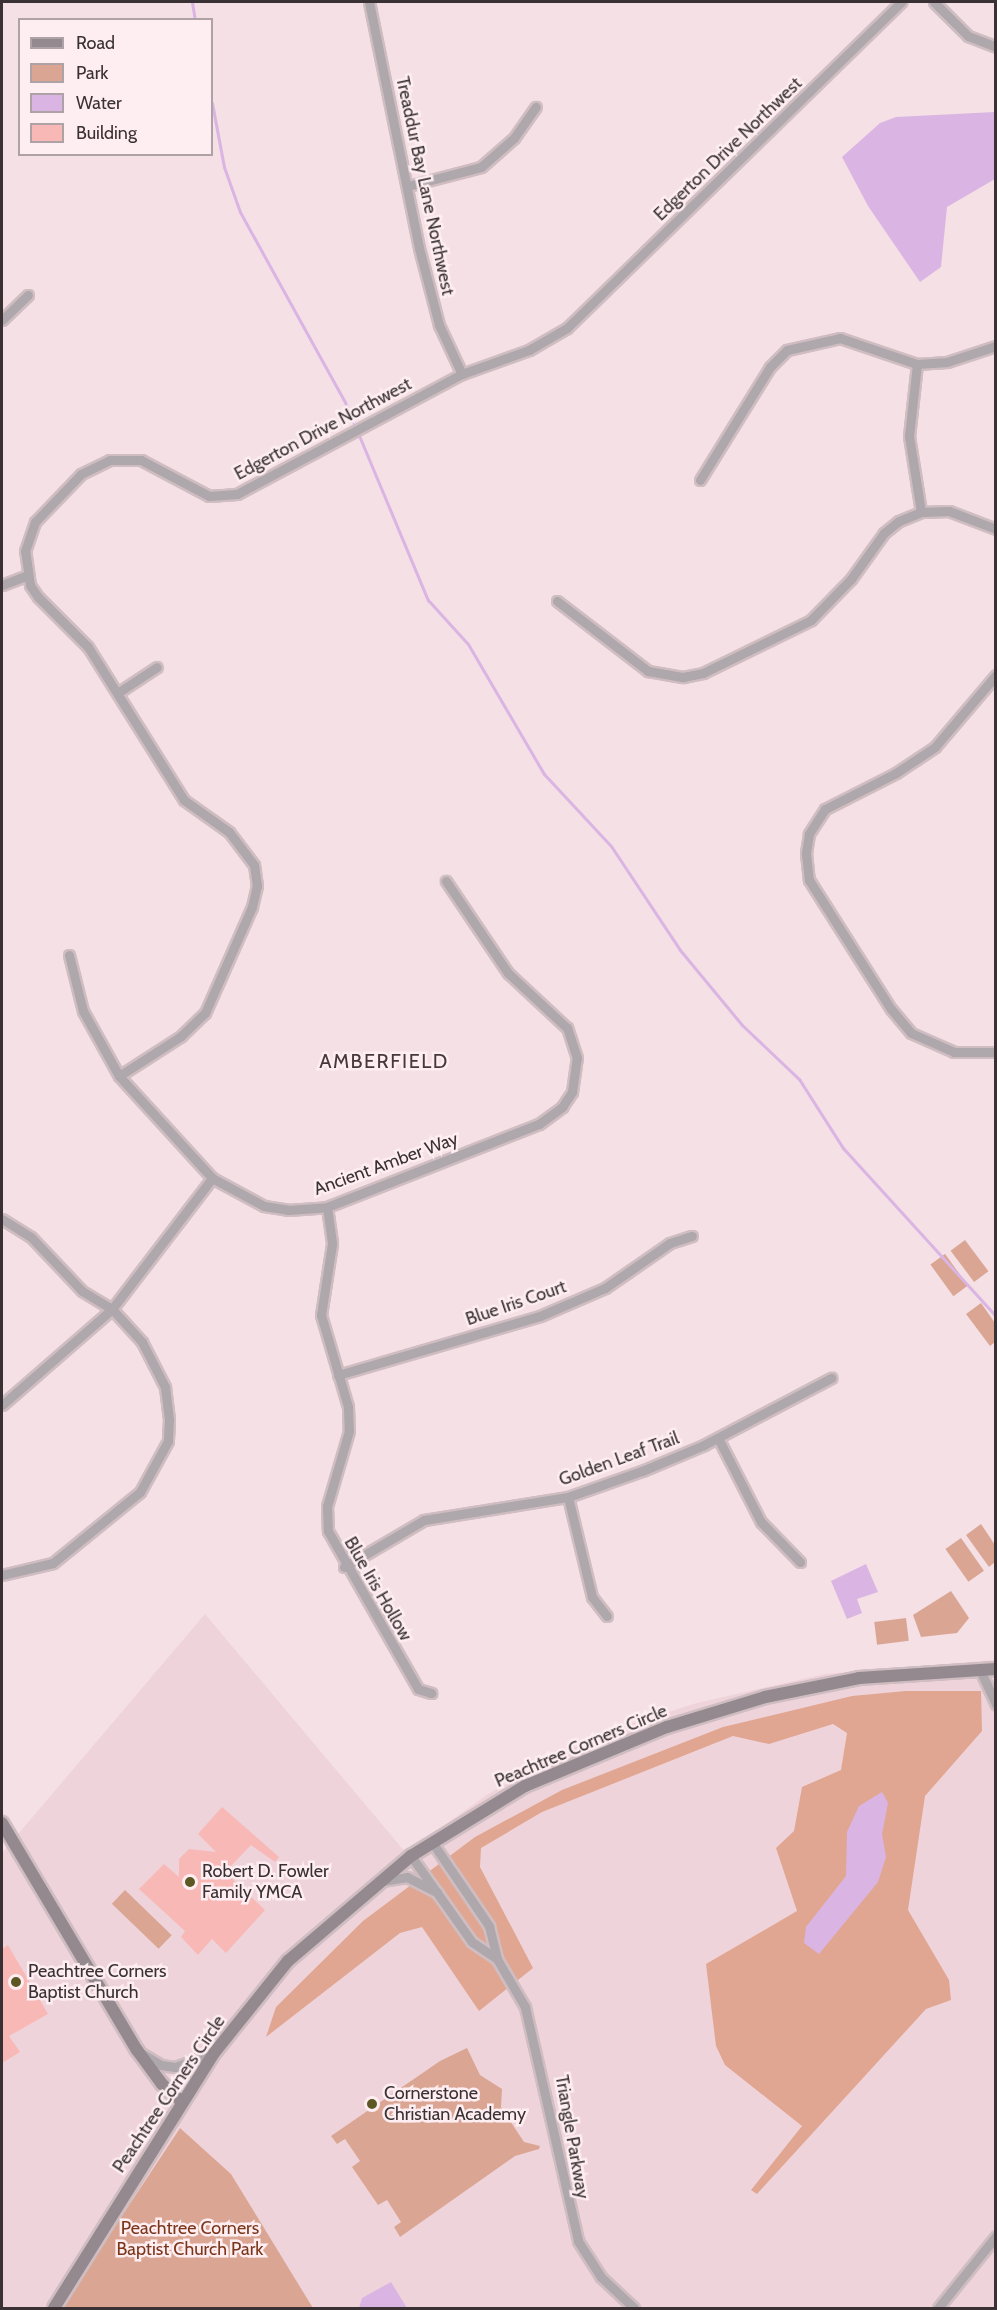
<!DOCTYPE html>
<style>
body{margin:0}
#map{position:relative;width:997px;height:2310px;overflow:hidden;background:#f4e0e5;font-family:Cabin,sans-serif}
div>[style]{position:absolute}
.built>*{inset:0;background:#efd3da}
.green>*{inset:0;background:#daa693;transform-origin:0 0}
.forest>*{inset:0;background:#e0a691}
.water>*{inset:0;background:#dab5e3}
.stream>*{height:3px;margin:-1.5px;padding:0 1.5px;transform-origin:1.5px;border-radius:1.5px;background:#dab5e3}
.building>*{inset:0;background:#f8b8b6}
.roads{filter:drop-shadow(2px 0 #cfbdc1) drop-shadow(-2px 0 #cfbdc1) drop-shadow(0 2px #cfbdc1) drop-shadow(0 -2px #cfbdc1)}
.street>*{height:9px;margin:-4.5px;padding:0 4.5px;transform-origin:4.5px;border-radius:4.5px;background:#aea7ac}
.secondary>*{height:12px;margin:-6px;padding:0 6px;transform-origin:6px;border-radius:6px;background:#93898f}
.dots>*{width:16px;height:16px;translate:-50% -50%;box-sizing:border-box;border:3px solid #feeef2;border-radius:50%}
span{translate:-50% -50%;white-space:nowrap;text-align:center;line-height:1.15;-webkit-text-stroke:5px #feeef2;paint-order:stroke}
.street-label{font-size:18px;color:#393133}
.poi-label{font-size:18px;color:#393133}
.left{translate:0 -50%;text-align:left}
.park-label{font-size:18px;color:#7b361a}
.neighbourhood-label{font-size:20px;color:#47383c;letter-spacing:1.5px}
.frame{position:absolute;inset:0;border:3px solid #393133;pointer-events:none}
.legend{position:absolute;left:18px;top:18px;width:195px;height:138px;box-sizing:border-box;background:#feeef2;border:2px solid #afa2a6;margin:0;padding:8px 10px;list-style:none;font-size:18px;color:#393133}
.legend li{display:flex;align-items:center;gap:12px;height:30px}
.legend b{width:30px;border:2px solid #afa2a6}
</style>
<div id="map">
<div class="built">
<div style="clip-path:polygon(205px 1614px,406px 1853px,488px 1794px,599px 1734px,697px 1703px,825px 1674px,995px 1660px,995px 2308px,313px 2308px,231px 2174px,180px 2129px,61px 2308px,2px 2308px,2px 1853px)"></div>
</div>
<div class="green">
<div style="left:965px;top:1240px;width:39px;height:18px;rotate:53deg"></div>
<div style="left:945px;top:1254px;width:39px;height:18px;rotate:54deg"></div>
<div style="clip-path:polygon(981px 1303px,995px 1323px,995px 1342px,990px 1346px,966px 1314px)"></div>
<div style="clip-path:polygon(981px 1524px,995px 1545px,995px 1562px,989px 1567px,966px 1535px)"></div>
<div style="left:961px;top:1538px;width:40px;height:19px;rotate:55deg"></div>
<div style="clip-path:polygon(951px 1591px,969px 1618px,957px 1633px,921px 1637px,913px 1615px)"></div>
<div style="left:906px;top:1618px;width:23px;height:32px;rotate:83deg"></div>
<div style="left:125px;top:1890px;width:65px;height:19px;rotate:44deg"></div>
<div style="clip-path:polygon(467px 2048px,480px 2075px,502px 2089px,501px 2107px,524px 2142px,540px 2146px,539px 2149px,515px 2156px,400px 2237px,394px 2227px,401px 2222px,387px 2200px,378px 2205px,352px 2167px,360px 2161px,345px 2139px,337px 2144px,331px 2136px,440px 2061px)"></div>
<div style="clip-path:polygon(180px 2128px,231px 2174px,313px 2308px,61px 2308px)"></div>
</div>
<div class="forest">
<div style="clip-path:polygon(906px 1691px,981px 1691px,982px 1731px,925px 1796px,908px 1910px,949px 1980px,951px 2000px,926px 2009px,757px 2194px,751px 2190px,802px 2126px,725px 2065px,716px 2046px,706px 1964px,797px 1911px,776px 1848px,794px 1831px,802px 1787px,841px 1770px,847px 1733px,833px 1724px,769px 1744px,733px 1736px,542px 1812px,481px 1848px,480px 1867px,533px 1968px,479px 2011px,422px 1927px,400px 1933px,266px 2037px,276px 2007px,363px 1921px,475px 1837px,562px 1790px,723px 1727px,852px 1696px)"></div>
</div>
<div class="water">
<div style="clip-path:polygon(995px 112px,995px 179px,947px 207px,941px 267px,920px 282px,868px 206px,842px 157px,880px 123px,896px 117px)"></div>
<div style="clip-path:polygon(866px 1564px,878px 1592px,857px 1599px,862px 1613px,847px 1619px,831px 1581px)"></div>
<div style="clip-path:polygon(882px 1792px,888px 1803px,882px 1834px,886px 1857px,878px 1882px,819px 1954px,804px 1943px,806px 1927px,846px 1876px,847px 1832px,859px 1806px)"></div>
<div style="clip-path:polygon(391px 2282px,407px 2308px,359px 2308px,362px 2298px)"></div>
</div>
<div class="stream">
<div style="left:192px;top:2px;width:18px;rotate:81deg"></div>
<div style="left:212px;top:103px;width:65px;rotate:79.4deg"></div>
<div style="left:224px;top:167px;width:48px;rotate:70.4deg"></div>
<div style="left:240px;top:212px;width:217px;rotate:61.1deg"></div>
<div style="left:345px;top:402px;width:215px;rotate:67.3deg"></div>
<div style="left:428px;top:600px;width:59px;rotate:47.7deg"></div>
<div style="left:468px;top:644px;width:151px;rotate:59.7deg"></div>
<div style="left:544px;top:774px;width:98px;rotate:47.1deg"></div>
<div style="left:611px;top:846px;width:125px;rotate:56.4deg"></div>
<div style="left:680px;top:950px;width:97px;rotate:50.4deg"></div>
<div style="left:742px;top:1025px;width:79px;rotate:43.5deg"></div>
<div style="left:799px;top:1079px;width:82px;rotate:57.5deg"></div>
<div style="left:843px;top:1148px;width:227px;rotate:47.7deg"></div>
</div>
<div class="building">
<div style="clip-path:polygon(222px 1807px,279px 1857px,275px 1862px,251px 1845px,225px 1872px,265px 1910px,226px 1953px,212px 1939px,198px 1955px,181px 1937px,185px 1931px,139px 1889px,164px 1864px,179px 1877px,179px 1859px,189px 1849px,216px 1852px,198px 1834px)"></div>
<div style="clip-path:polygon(8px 1945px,48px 2014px,9px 2036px,20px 2052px,2px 2063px,2px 1949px)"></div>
</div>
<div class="roads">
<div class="street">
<div style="left:369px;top:2px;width:251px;rotate:78.5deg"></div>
<div style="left:419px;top:248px;width:80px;rotate:75.4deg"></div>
<div style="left:439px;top:325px;width:54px;rotate:64.9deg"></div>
<div style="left:934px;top:2px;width:48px;rotate:45deg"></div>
<div style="left:968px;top:36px;width:30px;rotate:21deg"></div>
<div style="left:408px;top:186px;width:75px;rotate:-14.6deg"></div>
<div style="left:481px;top:167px;width:44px;rotate:-41.3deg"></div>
<div style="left:514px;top:138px;width:38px;rotate:-55deg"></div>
<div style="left:2px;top:320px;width:36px;rotate:-44deg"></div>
<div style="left:917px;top:364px;width:72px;rotate:96.3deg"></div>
<div style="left:909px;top:436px;width:77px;rotate:81deg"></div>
<div style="left:700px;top:480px;width:133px;rotate:-58.2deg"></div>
<div style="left:770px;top:367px;width:24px;rotate:-45deg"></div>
<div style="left:787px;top:350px;width:54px;rotate:-12.8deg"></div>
<div style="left:840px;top:338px;width:81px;rotate:18.7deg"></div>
<div style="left:917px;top:364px;width:30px;rotate:-4deg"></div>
<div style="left:947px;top:362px;width:52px;rotate:-18.1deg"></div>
<div style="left:2px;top:585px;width:28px;rotate:-21deg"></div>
<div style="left:557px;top:601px;width:115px;rotate:37.6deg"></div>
<div style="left:648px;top:671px;width:36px;rotate:10deg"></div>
<div style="left:683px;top:677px;width:20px;rotate:-11deg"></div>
<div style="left:703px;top:673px;width:120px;rotate:-26.1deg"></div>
<div style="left:811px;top:620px;width:57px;rotate:-45.7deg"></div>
<div style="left:851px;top:579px;width:57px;rotate:-54.3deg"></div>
<div style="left:884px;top:533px;width:19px;rotate:-39deg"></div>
<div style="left:899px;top:521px;width:24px;rotate:-22deg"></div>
<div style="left:921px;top:512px;width:28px;rotate:-2deg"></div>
<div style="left:949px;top:511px;width:50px;rotate:21deg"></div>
<div style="left:996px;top:675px;width:94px;rotate:130.3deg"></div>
<div style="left:935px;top:747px;width:47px;rotate:146.3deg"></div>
<div style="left:896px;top:773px;width:80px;rotate:153.1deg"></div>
<div style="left:825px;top:809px;width:30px;rotate:123deg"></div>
<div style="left:809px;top:834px;width:19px;rotate:99deg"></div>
<div style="left:806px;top:853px;width:27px;rotate:84deg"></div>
<div style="left:809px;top:880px;width:153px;rotate:57.6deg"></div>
<div style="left:891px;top:1009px;width:31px;rotate:50deg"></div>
<div style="left:911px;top:1033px;width:47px;rotate:23.8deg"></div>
<div style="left:954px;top:1052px;width:42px"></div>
<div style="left:119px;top:692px;width:45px;rotate:-33.3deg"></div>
<div style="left:69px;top:955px;width:58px;rotate:76deg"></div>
<div style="left:83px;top:1011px;width:74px;rotate:61deg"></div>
<div style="left:119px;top:1076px;width:138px;rotate:47.6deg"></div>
<div style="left:212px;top:1178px;width:59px;rotate:28.3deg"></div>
<div style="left:264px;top:1206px;width:24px;rotate:9deg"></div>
<div style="left:288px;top:1210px;width:39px;rotate:-4deg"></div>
<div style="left:327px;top:1207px;width:228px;rotate:-21.4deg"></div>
<div style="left:539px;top:1124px;width:29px;rotate:-36deg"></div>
<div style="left:562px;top:1107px;width:18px;rotate:-56deg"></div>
<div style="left:572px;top:1092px;width:34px;rotate:-82deg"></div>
<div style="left:577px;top:1058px;width:32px;rotate:-108deg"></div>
<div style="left:567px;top:1028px;width:81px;rotate:-137deg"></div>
<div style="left:508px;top:973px;width:111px;rotate:-124deg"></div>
<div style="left:119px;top:1076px;width:74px;rotate:-32.8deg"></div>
<div style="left:181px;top:1036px;width:33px;rotate:-44deg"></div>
<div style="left:205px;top:1013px;width:116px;rotate:-66.1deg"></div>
<div style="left:252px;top:907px;width:22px;rotate:-77deg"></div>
<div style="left:257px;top:886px;width:21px;rotate:-98deg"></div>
<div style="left:254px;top:865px;width:41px;rotate:-127.1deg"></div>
<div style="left:229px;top:832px;width:55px;rotate:-144.6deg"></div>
<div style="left:184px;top:800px;width:181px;rotate:-122.1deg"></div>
<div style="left:88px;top:647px;width:71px;rotate:-135deg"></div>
<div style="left:38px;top:597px;width:14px;rotate:-124deg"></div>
<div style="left:30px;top:585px;width:34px;rotate:-98deg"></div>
<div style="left:25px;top:551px;width:31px;rotate:-71deg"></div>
<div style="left:35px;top:522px;width:66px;rotate:-46.2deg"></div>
<div style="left:81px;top:474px;width:32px;rotate:-26deg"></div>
<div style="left:110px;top:460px;width:31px"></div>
<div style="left:141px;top:460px;width:77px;rotate:27.9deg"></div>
<div style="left:209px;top:496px;width:28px;rotate:-4deg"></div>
<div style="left:237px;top:494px;width:255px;rotate:-28.1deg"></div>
<div style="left:462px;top:374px;width:71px;rotate:-19.7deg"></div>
<div style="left:529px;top:350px;width:44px;rotate:-30.1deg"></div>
<div style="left:567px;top:328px;width:467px;rotate:-44.3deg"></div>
<div style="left:327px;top:1207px;width:37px;rotate:82deg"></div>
<div style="left:332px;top:1244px;width:72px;rotate:98.8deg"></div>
<div style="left:321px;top:1315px;width:96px;rotate:73.6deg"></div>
<div style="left:348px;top:1407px;width:24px;rotate:88deg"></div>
<div style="left:349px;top:1431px;width:78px;rotate:106.3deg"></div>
<div style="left:327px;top:1506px;width:25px;rotate:88deg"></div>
<div style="left:328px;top:1531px;width:182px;rotate:60.3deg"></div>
<div style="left:418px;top:1689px;width:14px;rotate:17deg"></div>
<div style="left:2px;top:1219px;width:34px;rotate:32deg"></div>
<div style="left:31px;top:1237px;width:74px;rotate:46.6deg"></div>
<div style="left:82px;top:1291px;width:35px;rotate:31deg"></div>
<div style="left:112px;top:1309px;width:45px;rotate:47.7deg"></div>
<div style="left:142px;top:1342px;width:51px;rotate:62.9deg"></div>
<div style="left:165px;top:1387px;width:33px;rotate:83deg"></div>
<div style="left:169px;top:1420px;width:21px;rotate:93deg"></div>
<div style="left:168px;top:1441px;width:58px;rotate:118.8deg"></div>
<div style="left:140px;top:1492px;width:112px;rotate:140.8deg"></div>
<div style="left:53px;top:1563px;width:52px;rotate:166.8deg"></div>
<div style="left:338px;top:1375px;width:210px;rotate:-16.3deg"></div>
<div style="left:540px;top:1316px;width:71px;rotate:-23.3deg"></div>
<div style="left:605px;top:1288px;width:79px;rotate:-34.7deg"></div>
<div style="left:670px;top:1243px;width:23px;rotate:-18deg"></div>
<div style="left:2px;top:1405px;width:146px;rotate:-41.1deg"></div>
<div style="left:112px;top:1309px;width:165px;rotate:-52.6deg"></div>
<div style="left:718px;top:1438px;width:94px;rotate:62.9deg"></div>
<div style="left:761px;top:1522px;width:56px;rotate:45.7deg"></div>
<div style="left:568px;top:1497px;width:103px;rotate:76.5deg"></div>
<div style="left:592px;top:1597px;width:24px;rotate:52deg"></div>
<div style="left:344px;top:1567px;width:93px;rotate:-30.4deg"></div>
<div style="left:424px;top:1520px;width:146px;rotate:-9.1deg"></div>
<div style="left:568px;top:1497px;width:78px;rotate:-19.4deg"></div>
<div style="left:642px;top:1471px;width:67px;rotate:-22.8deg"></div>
<div style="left:704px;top:1445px;width:144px;rotate:-27.8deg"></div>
<div style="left:980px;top:1670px;width:38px;rotate:65deg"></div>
<div style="left:432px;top:1842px;width:102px;rotate:55.8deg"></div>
<div style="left:489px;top:1926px;width:34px;rotate:76deg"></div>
<div style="left:497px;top:1959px;width:56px;rotate:59.7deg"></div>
<div style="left:525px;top:2007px;width:240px;rotate:77.2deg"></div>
<div style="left:578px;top:2241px;width:43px;rotate:57.4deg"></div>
<div style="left:601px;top:2277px;width:45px;rotate:43.2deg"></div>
<div style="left:411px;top:1856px;width:105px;rotate:54.7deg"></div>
<div style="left:472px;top:1942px;width:30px;rotate:34deg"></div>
<div style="left:382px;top:1881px;width:25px;rotate:-9deg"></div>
<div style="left:407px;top:1877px;width:34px;rotate:27deg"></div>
<div style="left:141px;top:2053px;width:23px;rotate:31deg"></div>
<div style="left:161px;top:2065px;width:14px;rotate:8deg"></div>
<div style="left:175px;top:2067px;width:41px;rotate:-19.7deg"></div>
<div style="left:938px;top:2308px;width:92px;rotate:-51.1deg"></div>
</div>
<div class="secondary">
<div style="left:2px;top:1823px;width:264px;rotate:59.3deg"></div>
<div style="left:137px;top:2050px;width:42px;rotate:53.7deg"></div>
<div style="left:162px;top:2084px;width:25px;rotate:42deg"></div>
<div style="left:54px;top:2308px;width:301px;rotate:-57.9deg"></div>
<div style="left:214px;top:2053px;width:118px;rotate:-51.2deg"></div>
<div style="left:288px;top:1961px;width:162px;rotate:-40.5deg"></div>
<div style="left:411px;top:1856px;width:134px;rotate:-31.6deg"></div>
<div style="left:525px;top:1786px;width:154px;rotate:-22.6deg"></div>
<div style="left:667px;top:1727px;width:102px;rotate:-17deg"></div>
<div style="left:765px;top:1697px;width:96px;rotate:-11.4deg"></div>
<div style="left:859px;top:1678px;width:137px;rotate:-3.8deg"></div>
</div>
</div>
<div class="dots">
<div style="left:190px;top:1882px;background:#5d5723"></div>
<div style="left:16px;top:1982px;background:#5d5723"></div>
<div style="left:372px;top:2104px;background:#5d5723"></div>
</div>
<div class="street-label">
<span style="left:728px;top:149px;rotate:-44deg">Edgerton Drive Northwest</span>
<span style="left:425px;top:186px;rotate:78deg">Treaddur Bay Lane Northwest</span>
<span style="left:323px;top:429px;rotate:-28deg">Edgerton Drive Northwest</span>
<span style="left:386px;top:1164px;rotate:-20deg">Ancient Amber Way</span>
<span style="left:516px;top:1303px;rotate:-19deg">Blue Iris Court</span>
<span style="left:619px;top:1459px;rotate:-20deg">Golden Leaf Trail</span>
<span style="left:378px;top:1589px;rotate:60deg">Blue Iris Hollow</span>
<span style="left:581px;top:1746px;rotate:-23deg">Peachtree Corners Circle</span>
<span style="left:169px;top:2094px;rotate:-56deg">Peachtree Corners Circle</span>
<span style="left:572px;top:2137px;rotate:80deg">Triangle Parkway</span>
</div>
<div class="poi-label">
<span class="left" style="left:202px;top:1882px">Robert D. Fowler<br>Family YMCA</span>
<span class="left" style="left:28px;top:1982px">Peachtree Corners<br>Baptist Church</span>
<span class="left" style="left:384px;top:2104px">Cornerstone<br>Christian Academy</span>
</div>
<div class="park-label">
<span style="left:190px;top:2239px">Peachtree Corners<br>Baptist Church Park</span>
</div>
<div class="neighbourhood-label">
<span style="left:384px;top:1061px">AMBERFIELD</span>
</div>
<div class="frame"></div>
<ul class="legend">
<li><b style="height:8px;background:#93898f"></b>Road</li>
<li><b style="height:16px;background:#daa693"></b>Park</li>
<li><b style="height:16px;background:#dab5e3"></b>Water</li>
<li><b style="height:16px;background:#f8b8b6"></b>Building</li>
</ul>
</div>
